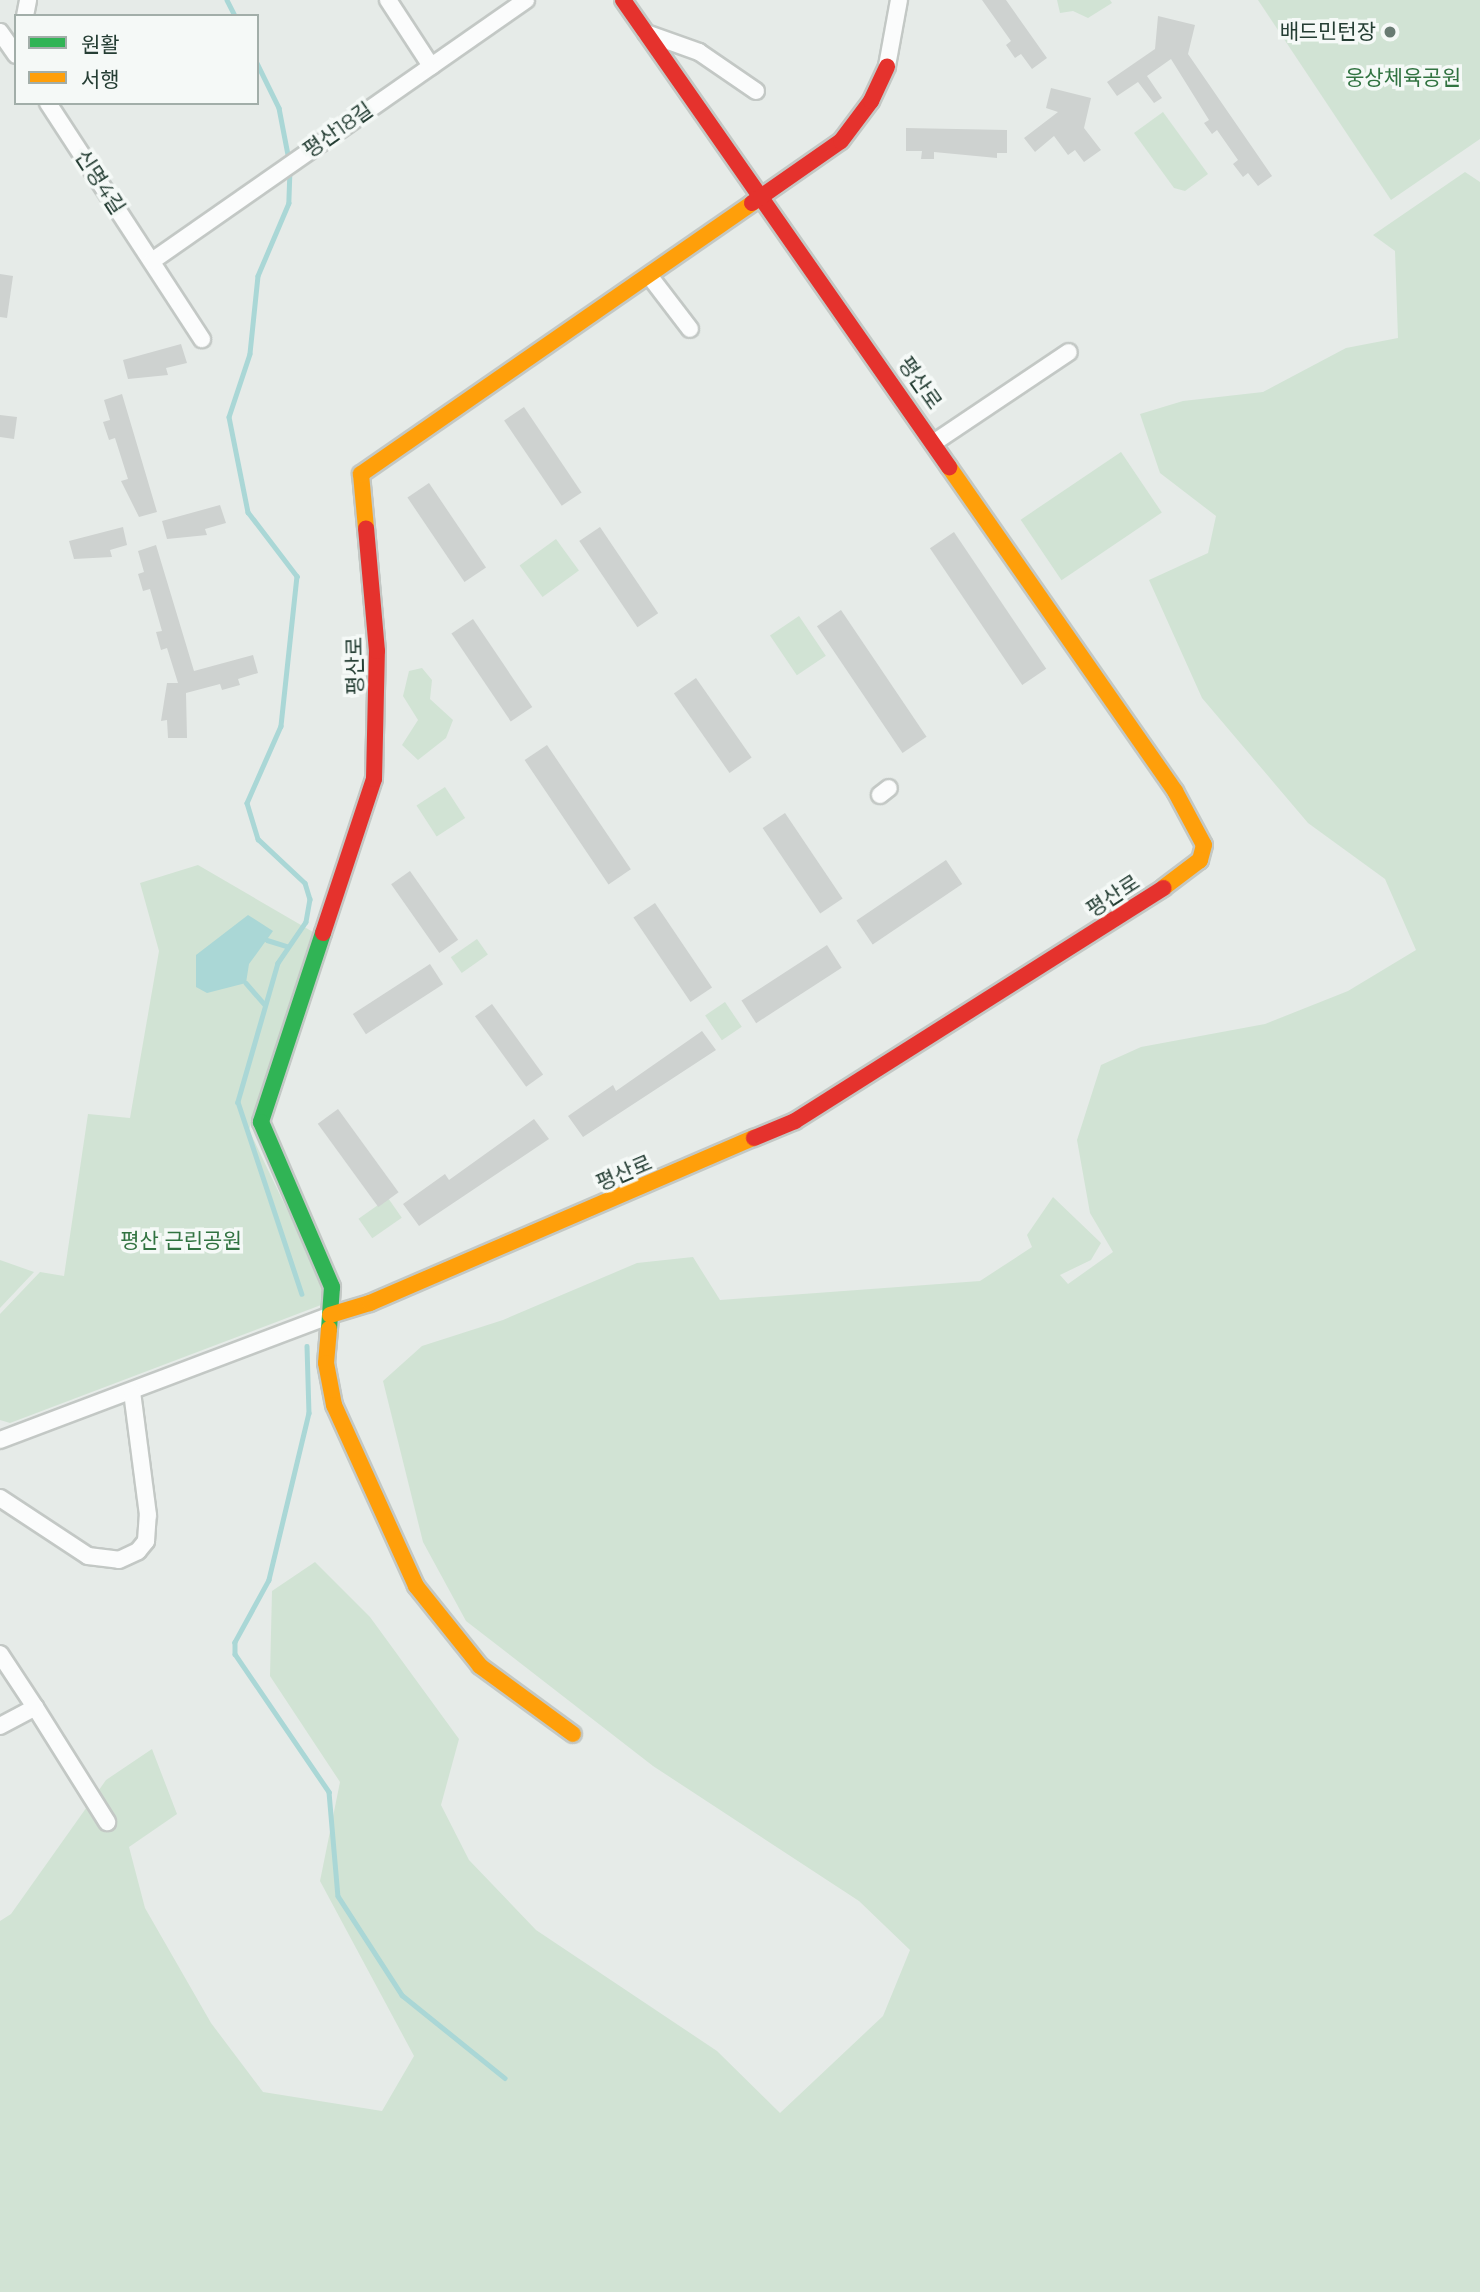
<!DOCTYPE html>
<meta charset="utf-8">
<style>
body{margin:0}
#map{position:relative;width:1480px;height:2292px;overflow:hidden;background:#e6ebe8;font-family:Montserrat,"Noto Sans KR",sans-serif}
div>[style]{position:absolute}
.green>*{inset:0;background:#d1e3d4;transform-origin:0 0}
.water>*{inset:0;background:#aad7d6}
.stream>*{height:4.5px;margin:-2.25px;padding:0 2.25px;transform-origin:2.25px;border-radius:2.25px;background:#aad7d6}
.building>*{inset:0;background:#ced2d0;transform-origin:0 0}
.roads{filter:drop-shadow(2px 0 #c3c8c5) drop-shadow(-2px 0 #c3c8c5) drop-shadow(0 2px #c3c8c5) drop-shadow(0 -2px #c3c8c5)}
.street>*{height:16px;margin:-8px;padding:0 8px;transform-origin:8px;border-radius:8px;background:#fbfcfc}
.fast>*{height:16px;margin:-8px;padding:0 8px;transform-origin:8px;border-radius:8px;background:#30b455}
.slow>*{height:16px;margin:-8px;padding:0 8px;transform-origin:8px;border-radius:8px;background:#ff9f0a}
.jam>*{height:16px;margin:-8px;padding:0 8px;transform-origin:8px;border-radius:8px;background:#e5322d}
.dots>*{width:19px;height:19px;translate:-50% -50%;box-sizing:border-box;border:4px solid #f5f9f7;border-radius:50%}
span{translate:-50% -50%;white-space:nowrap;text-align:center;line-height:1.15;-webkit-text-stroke:7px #f5f9f7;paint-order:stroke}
.poi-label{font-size:21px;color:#253e34}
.right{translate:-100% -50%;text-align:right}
.park-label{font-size:21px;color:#317341}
.street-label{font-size:21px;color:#253e34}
.legend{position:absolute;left:14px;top:14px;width:245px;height:91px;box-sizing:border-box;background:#f5f9f7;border:2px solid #a2aea9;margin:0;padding:9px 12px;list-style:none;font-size:21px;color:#253e34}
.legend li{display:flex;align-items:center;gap:14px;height:35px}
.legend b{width:35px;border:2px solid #a2aea9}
</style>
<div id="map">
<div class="green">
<div style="clip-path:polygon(1057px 0,1110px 0,1112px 3px,1088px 18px,1073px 11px,1060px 13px)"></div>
<div style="clip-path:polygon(1258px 0,1480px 0,1480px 139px,1391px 200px)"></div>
<div style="clip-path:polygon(1163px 112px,1208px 174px,1185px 191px,1174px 188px,1134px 133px)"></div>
<div style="clip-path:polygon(1465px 172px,1480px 182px,1480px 2292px,0 2292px,0 1921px,11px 1914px,106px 1780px,152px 1749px,177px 1814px,129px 1847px,145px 1908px,211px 2023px,263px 2092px,382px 2111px,414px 2056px,320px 1881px,340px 1782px,270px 1676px,272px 1591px,315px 1562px,370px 1617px,459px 1739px,441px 1805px,469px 1860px,536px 1930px,717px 2051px,780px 2113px,883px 2016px,910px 1950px,859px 1901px,653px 1766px,466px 1621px,423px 1542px,383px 1381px,422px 1346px,503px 1320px,637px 1263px,693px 1257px,720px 1300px,980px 1281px,1032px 1247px,1027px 1235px,1053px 1197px,1101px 1243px,1091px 1260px,1060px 1275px,1068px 1284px,1113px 1252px,1090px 1213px,1077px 1140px,1101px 1065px,1141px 1047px,1265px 1024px,1348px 991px,1416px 950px,1385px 879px,1308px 823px,1202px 698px,1149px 580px,1208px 553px,1216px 516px,1160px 473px,1140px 414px,1183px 401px,1263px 392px,1346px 348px,1398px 338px,1395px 251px,1373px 235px)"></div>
<div style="left:1121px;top:452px;width:73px;height:121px;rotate:56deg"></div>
<div style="left:556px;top:539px;width:39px;height:45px;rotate:54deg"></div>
<div style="left:799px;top:616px;width:48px;height:35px;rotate:56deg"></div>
<div style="clip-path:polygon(422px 668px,432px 680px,430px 699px,453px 720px,446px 738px,418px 760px,402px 745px,418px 720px,403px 696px,409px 671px)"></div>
<div style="left:445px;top:787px;width:37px;height:34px;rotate:57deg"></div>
<div style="clip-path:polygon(198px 865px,313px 932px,249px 1130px,325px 1289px,321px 1305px,10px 1423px,0 1420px,0 1314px,40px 1272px,64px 1276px,88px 1114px,130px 1118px,159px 951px,140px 883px)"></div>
<div style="left:477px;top:939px;width:19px;height:32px;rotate:55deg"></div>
<div style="left:725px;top:1002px;width:30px;height:24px;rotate:56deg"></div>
<div style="left:388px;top:1198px;width:24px;height:36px;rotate:55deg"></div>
<div style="clip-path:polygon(0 1260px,34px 1272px,0 1308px)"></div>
</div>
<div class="water">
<div style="clip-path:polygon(248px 915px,273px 931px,249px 964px,246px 983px,207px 993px,196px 987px,196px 955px)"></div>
</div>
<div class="stream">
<div style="left:227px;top:0;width:18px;rotate:63deg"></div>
<div style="left:257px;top:63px;width:50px;rotate:63.9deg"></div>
<div style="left:279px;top:108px;width:53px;rotate:79.1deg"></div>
<div style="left:290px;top:169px;width:34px;rotate:92deg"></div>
<div style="left:289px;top:203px;width:79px;rotate:113deg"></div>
<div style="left:258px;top:276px;width:78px;rotate:95.9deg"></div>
<div style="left:250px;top:354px;width:66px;rotate:108.4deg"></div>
<div style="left:229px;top:417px;width:97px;rotate:78.7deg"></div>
<div style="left:248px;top:512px;width:81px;rotate:52.6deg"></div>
<div style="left:297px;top:576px;width:151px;rotate:96.1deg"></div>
<div style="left:281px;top:726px;width:84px;rotate:113.8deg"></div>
<div style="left:247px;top:803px;width:38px;rotate:73deg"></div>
<div style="left:258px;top:839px;width:64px;rotate:43.1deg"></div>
<div style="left:305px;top:883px;width:17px;rotate:73deg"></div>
<div style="left:310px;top:899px;width:23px;rotate:100deg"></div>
<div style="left:306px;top:922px;width:50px;rotate:124.3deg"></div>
<div style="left:278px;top:963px;width:145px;rotate:106.1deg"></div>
<div style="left:238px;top:1102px;width:202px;rotate:71.6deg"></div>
<div style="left:267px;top:940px;width:21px;rotate:17deg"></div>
<div style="left:246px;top:983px;width:29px;rotate:49deg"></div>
<div style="left:307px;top:1346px;width:67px;rotate:88.3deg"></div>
<div style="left:309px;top:1413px;width:172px;rotate:103.5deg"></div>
<div style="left:269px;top:1580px;width:71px;rotate:118.7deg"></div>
<div style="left:235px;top:1642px;width:12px;rotate:90deg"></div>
<div style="left:235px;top:1654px;width:167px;rotate:55.7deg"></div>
<div style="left:329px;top:1792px;width:104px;rotate:85.1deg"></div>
<div style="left:338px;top:1896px;width:118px;rotate:57.1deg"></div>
<div style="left:402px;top:1995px;width:132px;rotate:38.9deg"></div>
</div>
<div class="building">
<div style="clip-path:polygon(982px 0,1006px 0,1047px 58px,1032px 69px,1021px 54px,1015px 58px,1006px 45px,1011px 41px)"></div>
<div style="clip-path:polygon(1158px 16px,1195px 25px,1188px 54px,1272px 176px,1258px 186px,1248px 173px,1243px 177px,1233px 164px,1238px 160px,1217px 130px,1212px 134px,1204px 123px,1209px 120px,1171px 59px,1147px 76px,1162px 98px,1154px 103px,1138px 82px,1117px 96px,1107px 82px,1155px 49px)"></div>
<div style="clip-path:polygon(1051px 88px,1091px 98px,1084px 128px,1101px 150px,1084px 162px,1075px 150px,1068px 155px,1054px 136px,1035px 152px,1024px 138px,1058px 112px,1046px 108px)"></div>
<div style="clip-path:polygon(906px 128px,1007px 130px,1007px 153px,997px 153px,997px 158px,934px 152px,934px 159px,921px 159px,922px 151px,906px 151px)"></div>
<div style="clip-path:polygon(0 274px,13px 276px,7px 318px,0 317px)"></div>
<div style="clip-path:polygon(181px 344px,187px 363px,166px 368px,168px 375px,128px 379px,123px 360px)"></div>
<div style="clip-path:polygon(122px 394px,157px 512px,139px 517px,121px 481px,128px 479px,115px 438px,109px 440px,103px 422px,110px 420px,104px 400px)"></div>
<div style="left:524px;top:407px;width:103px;height:24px;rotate:56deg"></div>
<div style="clip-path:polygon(0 415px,17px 417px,14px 439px,0 437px)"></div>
<div style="left:429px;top:483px;width:102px;height:26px;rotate:56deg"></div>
<div style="clip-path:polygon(220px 505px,226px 523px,205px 529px,207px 535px,167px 539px,162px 521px)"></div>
<div style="clip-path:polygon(123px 527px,127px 545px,110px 550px,112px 557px,74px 559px,69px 541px)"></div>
<div style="left:600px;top:527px;width:104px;height:25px;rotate:56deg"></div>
<div style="left:954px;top:532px;width:165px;height:29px;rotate:56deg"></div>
<div style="clip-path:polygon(156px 545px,194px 671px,253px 655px,258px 673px,238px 679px,240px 685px,222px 690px,220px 684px,186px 693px,187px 738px,168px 738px,167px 720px,161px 721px,167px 683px,178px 683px,167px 648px,161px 650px,156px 632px,162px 631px,150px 589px,143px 591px,138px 574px,144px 572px,138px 551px)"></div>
<div style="left:841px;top:610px;width:153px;height:29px;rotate:56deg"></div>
<div style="left:473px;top:619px;width:106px;height:26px;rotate:56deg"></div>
<div style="left:696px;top:678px;width:97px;height:27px;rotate:55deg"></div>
<div style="left:547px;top:745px;width:150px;height:27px;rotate:56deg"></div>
<div style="left:785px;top:813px;width:103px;height:27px;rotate:56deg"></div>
<div style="left:946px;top:860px;width:29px;height:108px;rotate:56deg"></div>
<div style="left:410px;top:871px;width:84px;height:23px;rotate:55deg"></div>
<div style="left:655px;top:903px;width:102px;height:26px;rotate:56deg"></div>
<div style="left:827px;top:945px;width:27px;height:102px;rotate:57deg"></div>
<div style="left:430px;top:964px;width:24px;height:92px;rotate:57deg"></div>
<div style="left:492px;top:1004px;width:87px;height:21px;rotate:54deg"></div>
<div style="clip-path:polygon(702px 1031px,716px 1050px,583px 1137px,568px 1116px,613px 1085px,616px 1091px)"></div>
<div style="left:338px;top:1109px;width:103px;height:25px;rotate:54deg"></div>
<div style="clip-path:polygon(534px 1119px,549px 1139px,419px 1226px,403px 1204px,445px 1174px,449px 1180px)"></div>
</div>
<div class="roads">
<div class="street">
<div style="left:388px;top:0;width:79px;rotate:56.9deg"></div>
<div style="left:25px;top:16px;width:16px;rotate:-79deg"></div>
<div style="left:0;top:32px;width:28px;rotate:55deg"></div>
<div style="left:646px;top:33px;width:56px;rotate:19.7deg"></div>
<div style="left:699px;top:52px;width:69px;rotate:34.4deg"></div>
<div style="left:887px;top:66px;width:67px;rotate:-79.7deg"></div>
<div style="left:48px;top:103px;width:282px;rotate:56.9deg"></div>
<div style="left:152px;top:261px;width:456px;rotate:-34.9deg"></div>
<div style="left:651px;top:278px;width:64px;rotate:52.6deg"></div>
<div style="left:935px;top:442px;width:161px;rotate:-33.9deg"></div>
<div style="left:880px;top:795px;width:11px;rotate:-38deg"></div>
<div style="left:0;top:1440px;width:353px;rotate:-20.7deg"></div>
<div style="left:0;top:1498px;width:105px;rotate:33.4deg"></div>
<div style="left:88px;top:1556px;width:31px;rotate:7deg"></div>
<div style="left:119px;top:1560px;width:21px;rotate:-25deg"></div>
<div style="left:138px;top:1551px;width:13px;rotate:-51deg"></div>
<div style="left:146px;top:1541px;width:26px;rotate:-86deg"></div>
<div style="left:148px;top:1515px;width:124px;rotate:-97.4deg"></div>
<div style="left:0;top:1654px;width:64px;rotate:56.6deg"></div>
<div style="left:0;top:1726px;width:40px;rotate:-28deg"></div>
<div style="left:35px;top:1707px;width:136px;rotate:57.9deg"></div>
</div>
<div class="fast">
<div style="left:323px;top:933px;width:199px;rotate:108.2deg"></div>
<div style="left:261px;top:1122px;width:180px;rotate:66.7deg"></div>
<div style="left:332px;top:1287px;width:42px;rotate:94.1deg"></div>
</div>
<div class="slow">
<div style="left:949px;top:467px;width:395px;rotate:55.1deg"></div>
<div style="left:1175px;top:791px;width:61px;rotate:61.8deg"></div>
<div style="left:1204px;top:845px;width:16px;rotate:105deg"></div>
<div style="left:1200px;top:860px;width:46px;rotate:142.9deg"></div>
<div style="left:366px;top:528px;width:54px;rotate:-95.3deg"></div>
<div style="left:361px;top:474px;width:476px;rotate:-34.7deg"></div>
<div style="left:330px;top:1315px;width:42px;rotate:-16.7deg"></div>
<div style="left:370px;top:1303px;width:418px;rotate:-23.3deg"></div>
<div style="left:329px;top:1329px;width:34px;rotate:95deg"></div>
<div style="left:326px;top:1363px;width:43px;rotate:79.2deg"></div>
<div style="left:334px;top:1405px;width:199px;rotate:65.6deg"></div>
<div style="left:416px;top:1586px;width:102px;rotate:51.3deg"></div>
<div style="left:480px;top:1666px;width:115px;rotate:36.2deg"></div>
</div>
<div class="jam">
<div style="left:623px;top:0;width:570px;rotate:55.08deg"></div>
<div style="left:752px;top:203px;width:108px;rotate:-34.9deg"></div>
<div style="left:841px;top:141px;width:50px;rotate:-53.1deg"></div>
<div style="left:871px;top:101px;width:38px;rotate:-65deg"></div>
<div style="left:323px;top:933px;width:162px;rotate:-71.7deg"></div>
<div style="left:374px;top:779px;width:128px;rotate:-88.7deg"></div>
<div style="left:377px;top:651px;width:123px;rotate:-95.1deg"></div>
<div style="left:754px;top:1138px;width:44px;rotate:-22.5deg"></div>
<div style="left:795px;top:1121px;width:436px;rotate:-32.3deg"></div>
</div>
</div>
<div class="dots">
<div style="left:1390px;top:32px;background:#697b73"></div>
</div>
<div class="poi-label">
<span class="right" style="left:1376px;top:32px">배드민턴장</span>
</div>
<div class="park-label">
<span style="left:1403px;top:78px">웅상체육공원</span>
<span style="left:181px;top:1241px">평산 근린공원</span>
</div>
<div class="street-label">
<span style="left:338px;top:130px;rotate:-35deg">평산18길</span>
<span style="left:100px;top:182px;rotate:57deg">신명4길</span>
<span style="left:920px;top:383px;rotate:55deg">평산로</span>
<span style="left:355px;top:666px;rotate:-91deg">평산로</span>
<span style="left:1113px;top:896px;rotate:-33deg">평산로</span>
<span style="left:624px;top:1173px;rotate:-23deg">평산로</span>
</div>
<ul class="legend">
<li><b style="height:9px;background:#30b455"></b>원활</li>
<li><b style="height:9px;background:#ff9f0a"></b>서행</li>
</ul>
</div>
